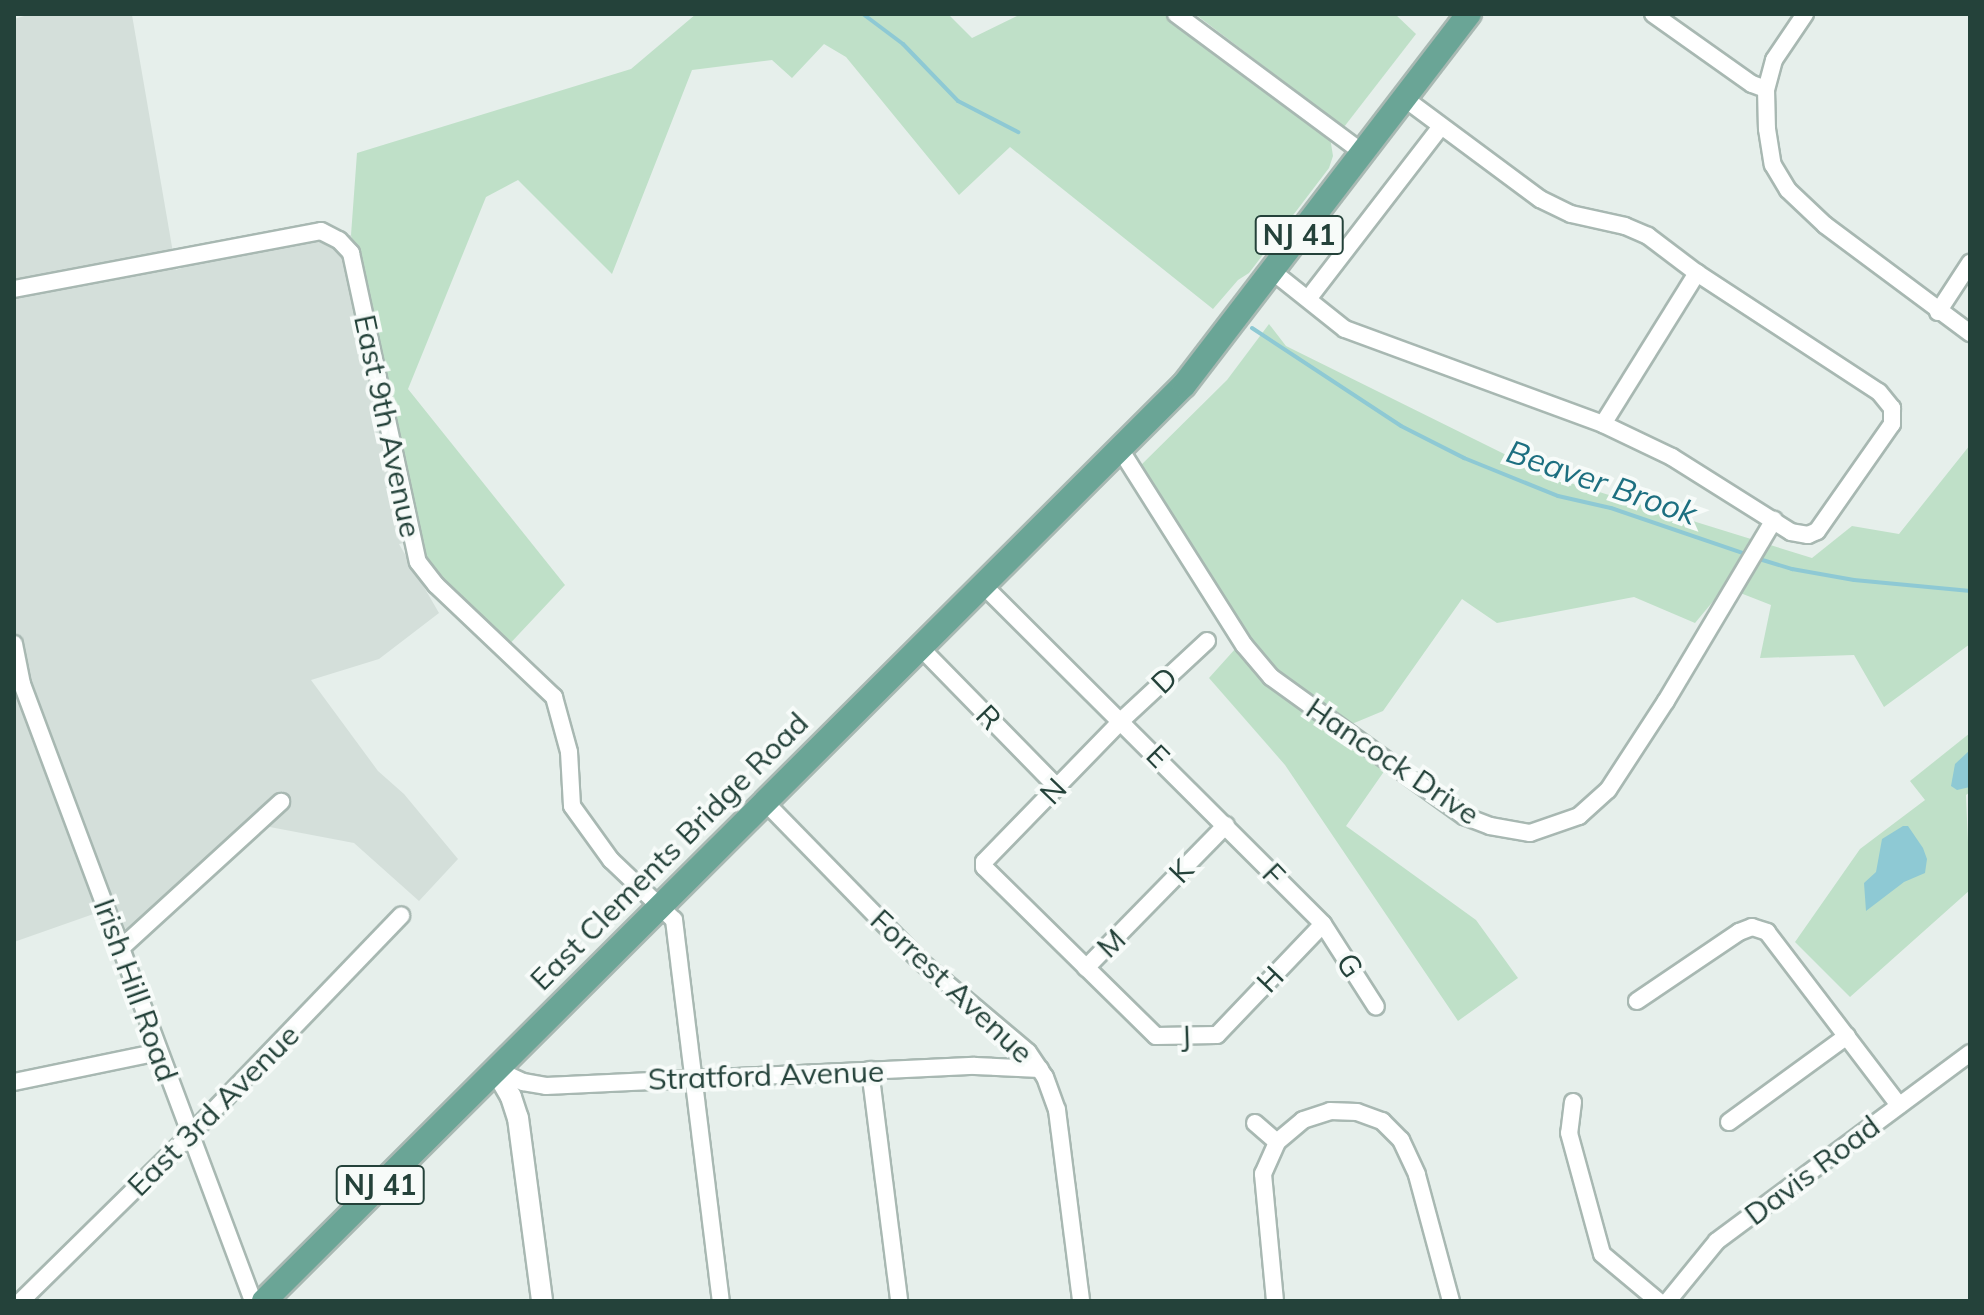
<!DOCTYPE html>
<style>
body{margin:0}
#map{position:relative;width:1984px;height:1315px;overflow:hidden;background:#e6efeb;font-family:Mulish,sans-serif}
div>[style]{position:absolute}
.built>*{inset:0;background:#d4dfda}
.green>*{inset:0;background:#bfe0c8}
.water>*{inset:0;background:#8ec9d4}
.stream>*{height:4px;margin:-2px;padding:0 2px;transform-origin:2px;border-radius:2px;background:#8ec9d4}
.roads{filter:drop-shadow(2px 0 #a8b8b2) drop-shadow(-2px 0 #a8b8b2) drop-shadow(0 2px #a8b8b2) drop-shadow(0 -2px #a8b8b2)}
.minor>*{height:16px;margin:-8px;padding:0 8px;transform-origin:8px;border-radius:8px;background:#fff}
.tertiary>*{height:20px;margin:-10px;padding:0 10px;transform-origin:10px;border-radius:10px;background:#fff}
.primary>*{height:24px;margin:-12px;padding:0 12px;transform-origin:12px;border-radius:12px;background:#6aa596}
span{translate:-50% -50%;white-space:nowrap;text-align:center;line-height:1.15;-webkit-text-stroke:8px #f7fbf9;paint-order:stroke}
.shield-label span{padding:2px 6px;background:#f7fbf9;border:2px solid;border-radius:6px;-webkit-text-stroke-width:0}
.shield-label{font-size:28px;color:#24423a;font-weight:700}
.street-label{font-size:30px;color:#24423a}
.water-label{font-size:32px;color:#1c6f80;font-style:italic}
.frame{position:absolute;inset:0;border:16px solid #24423a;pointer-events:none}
</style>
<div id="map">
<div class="built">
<div style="clip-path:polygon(31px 14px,132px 15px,176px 270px,249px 244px,351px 235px,408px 542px,399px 544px,439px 613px,379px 659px,311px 680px,378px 771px,404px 794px,458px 859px,419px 901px,354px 843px,254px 824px,120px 951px,102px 911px,14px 942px,14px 19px)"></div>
</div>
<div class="green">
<div style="clip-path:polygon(696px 14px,948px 14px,972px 38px,1021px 14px,1166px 14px,1330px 137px,1333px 156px,1329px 168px,1249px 273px,1238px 280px,1213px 309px,1010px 147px,959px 195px,846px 57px,824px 44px,792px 78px,772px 60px,692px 70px,612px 274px,518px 180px,486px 197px,408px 389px,565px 585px,503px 651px,408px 542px,351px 235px,357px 153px,631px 69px)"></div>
<div style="clip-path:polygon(1195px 14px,1395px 14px,1416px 34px,1344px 127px)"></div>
<div style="clip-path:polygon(1269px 324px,1286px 346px,1551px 477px,1812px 558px,1852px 526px,1899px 534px,1970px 445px,1970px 644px,1884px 707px,1854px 655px,1760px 658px,1771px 605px,1725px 587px,1695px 623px,1634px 597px,1497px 623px,1462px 599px,1383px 711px,1335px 731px,1385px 770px,1346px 826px,1476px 920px,1518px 978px,1458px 1021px,1285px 765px,1209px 678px,1245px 638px,1135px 471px,1227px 380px)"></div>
<div style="clip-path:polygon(1970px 733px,1970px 792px,1966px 795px,1970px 890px,1850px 997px,1795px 942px,1860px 849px,1925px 800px,1910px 781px)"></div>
</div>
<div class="water">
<div style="clip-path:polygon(1970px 750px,1970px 787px,1957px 790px,1951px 786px,1955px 764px)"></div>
<div style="clip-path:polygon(1903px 826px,1908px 826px,1923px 848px,1927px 859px,1925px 873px,1904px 882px,1866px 911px,1864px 883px,1876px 872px,1882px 839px)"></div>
</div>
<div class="stream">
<div style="left:863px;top:14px;width:50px;rotate:36.9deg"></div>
<div style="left:903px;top:44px;width:79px;rotate:46deg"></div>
<div style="left:958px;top:101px;width:68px;rotate:27.3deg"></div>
<div style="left:1252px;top:328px;width:178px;rotate:33.3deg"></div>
<div style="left:1401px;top:426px;width:71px;rotate:26.9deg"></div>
<div style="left:1464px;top:458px;width:101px;rotate:22deg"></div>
<div style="left:1558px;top:496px;width:54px;rotate:12.8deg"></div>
<div style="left:1611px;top:508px;width:145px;rotate:18.9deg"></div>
<div style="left:1756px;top:558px;width:38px;rotate:17deg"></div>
<div style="left:1792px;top:569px;width:63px;rotate:10.1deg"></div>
<div style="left:1854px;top:580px;width:117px;rotate:5.4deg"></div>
</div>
<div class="roads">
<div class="minor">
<div style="left:1176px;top:14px;width:232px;rotate:36.6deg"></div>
<div style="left:1653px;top:14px;width:121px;rotate:35.3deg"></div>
<div style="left:1752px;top:84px;width:15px;rotate:20deg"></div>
<div style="left:1805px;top:14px;width:55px;rotate:124deg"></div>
<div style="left:1774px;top:60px;width:30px;rotate:105deg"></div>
<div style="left:1766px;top:89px;width:40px;rotate:88.6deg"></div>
<div style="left:1767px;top:129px;width:36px;rotate:81deg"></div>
<div style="left:1773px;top:165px;width:29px;rotate:59deg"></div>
<div style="left:1788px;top:190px;width:51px;rotate:43.4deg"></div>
<div style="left:1825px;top:225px;width:181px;rotate:36.7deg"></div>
<div style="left:1404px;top:98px;width:169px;rotate:36.6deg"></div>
<div style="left:1540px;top:199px;width:34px;rotate:26deg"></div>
<div style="left:1571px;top:214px;width:55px;rotate:12.5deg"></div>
<div style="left:1625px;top:226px;width:25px;rotate:23deg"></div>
<div style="left:1648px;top:236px;width:61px;rotate:37.1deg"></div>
<div style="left:1697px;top:273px;width:217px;rotate:33.2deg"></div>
<div style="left:1879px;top:392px;width:21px;rotate:51deg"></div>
<div style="left:1892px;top:408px;width:16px;rotate:90deg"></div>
<div style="left:1892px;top:424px;width:131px;rotate:125deg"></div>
<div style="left:1817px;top:531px;width:10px;rotate:156deg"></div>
<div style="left:1808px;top:535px;width:17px;rotate:-170deg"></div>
<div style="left:1791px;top:532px;width:141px;rotate:-147.8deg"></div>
<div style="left:1672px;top:457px;width:76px;rotate:-154.4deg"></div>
<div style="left:1272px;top:271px;width:93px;rotate:38.5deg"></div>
<div style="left:1345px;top:329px;width:275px;rotate:20.2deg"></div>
<div style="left:1603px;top:424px;width:178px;rotate:-58.1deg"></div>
<div style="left:14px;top:289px;width:312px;rotate:-10.7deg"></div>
<div style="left:321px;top:231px;width:20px;rotate:27deg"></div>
<div style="left:339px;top:240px;width:18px;rotate:47deg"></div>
<div style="left:351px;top:253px;width:316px;rotate:77.8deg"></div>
<div style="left:418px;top:562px;width:29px;rotate:52deg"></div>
<div style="left:436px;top:585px;width:163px;rotate:43.5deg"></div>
<div style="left:554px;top:697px;width:57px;rotate:74.7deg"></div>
<div style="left:569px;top:752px;width:54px;rotate:86.8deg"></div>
<div style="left:572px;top:806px;width:67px;rotate:54.2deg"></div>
<div style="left:611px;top:860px;width:87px;rotate:43.6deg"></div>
<div style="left:674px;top:920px;width:384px;rotate:83deg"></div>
<div style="left:1308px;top:299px;width:218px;rotate:-52.4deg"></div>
<div style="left:1938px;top:312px;width:59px;rotate:-56.9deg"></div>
<div style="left:1120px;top:449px;width:232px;rotate:57.7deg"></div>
<div style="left:1244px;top:645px;width:42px;rotate:49.8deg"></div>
<div style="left:1271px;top:677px;width:238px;rotate:35.8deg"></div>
<div style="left:1464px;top:816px;width:28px;rotate:21deg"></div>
<div style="left:1490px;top:826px;width:41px;rotate:9.9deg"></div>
<div style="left:1530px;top:833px;width:52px;rotate:-19.1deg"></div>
<div style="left:1579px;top:816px;width:39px;rotate:-42deg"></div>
<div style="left:1608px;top:790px;width:106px;rotate:-56.9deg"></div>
<div style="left:1666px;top:701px;width:211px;rotate:-59.2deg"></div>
<div style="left:983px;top:585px;width:480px;rotate:44.9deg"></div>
<div style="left:1323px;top:924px;width:98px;rotate:57.4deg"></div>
<div style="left:1207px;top:641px;width:116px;rotate:137.1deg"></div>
<div style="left:1122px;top:720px;width:198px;rotate:134.2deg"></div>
<div style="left:984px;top:862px;width:5px;rotate:90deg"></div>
<div style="left:984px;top:867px;width:241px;rotate:44.5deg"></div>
<div style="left:1156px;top:1036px;width:61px;rotate:-0.9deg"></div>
<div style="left:1217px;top:1035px;width:153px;rotate:-46.3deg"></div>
<div style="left:14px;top:644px;width:41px;rotate:78.7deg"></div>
<div style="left:22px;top:684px;width:659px;rotate:69.47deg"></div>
<div style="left:920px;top:647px;width:196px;rotate:45.6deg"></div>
<div style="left:765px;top:802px;width:222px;rotate:45.7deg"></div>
<div style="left:920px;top:961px;width:141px;rotate:40.1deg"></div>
<div style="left:1028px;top:1052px;width:30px;rotate:56deg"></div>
<div style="left:1045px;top:1077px;width:35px;rotate:70deg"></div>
<div style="left:1057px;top:1110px;width:193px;rotate:82.8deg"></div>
<div style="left:121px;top:948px;width:217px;rotate:-42.4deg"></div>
<div style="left:1086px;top:968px;width:200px;rotate:-45.6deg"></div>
<div style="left:1637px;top:1001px;width:123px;rotate:-34.1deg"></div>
<div style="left:1739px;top:932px;width:14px;rotate:-21deg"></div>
<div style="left:1752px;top:927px;width:16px;rotate:18deg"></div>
<div style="left:1767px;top:932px;width:218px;rotate:52.7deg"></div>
<div style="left:495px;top:1069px;width:31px;rotate:25deg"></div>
<div style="left:523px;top:1082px;width:23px;rotate:10deg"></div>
<div style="left:546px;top:1086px;width:429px;rotate:-2.7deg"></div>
<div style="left:975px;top:1066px;width:65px;rotate:2.6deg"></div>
<div style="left:870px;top:1070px;width:233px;rotate:82.8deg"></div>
<div style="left:14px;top:1082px;width:148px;rotate:-11.7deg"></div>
<div style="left:1573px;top:1102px;width:31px;rotate:97deg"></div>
<div style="left:1569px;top:1133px;width:125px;rotate:74.7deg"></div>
<div style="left:1602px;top:1254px;width:73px;rotate:40deg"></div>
<div style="left:1729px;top:1122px;width:146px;rotate:-36.1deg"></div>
<div style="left:1255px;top:1123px;width:29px;rotate:41deg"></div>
<div style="left:21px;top:1301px;width:235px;rotate:-44.5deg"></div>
<div style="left:189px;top:1136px;width:306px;rotate:-46.1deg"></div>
<div style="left:1275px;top:1301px;width:128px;rotate:-95.4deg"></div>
<div style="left:1263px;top:1174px;width:35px;rotate:-66deg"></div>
<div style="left:1277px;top:1142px;width:34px;rotate:-40deg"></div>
<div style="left:1303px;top:1120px;width:28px;rotate:-18deg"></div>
<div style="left:1330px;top:1111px;width:27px;rotate:2deg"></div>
<div style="left:1357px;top:1112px;width:27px;rotate:20deg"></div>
<div style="left:1382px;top:1121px;width:27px;rotate:45deg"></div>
<div style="left:1401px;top:1140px;width:38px;rotate:65deg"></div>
<div style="left:1417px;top:1175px;width:131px;rotate:74.9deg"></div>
<div style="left:1668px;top:1301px;width:77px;rotate:-50.8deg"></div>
<div style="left:1717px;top:1241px;width:315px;rotate:-36.6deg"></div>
</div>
<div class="tertiary">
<div style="left:495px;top:1069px;width:32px;rotate:60deg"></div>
<div style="left:511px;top:1097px;width:22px;rotate:72deg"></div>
<div style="left:518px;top:1118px;width:185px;rotate:82.5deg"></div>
</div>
<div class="primary">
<div style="left:264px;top:1301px;width:1298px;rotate:-44.88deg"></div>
<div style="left:1184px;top:385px;width:468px;rotate:-52.5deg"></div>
</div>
</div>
<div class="shield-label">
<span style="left:1299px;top:235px">NJ 41</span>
<span style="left:380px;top:1185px">NJ 41</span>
</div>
<div class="street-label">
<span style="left:388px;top:426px;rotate:78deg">East 9th Avenue</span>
<span style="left:1164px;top:680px;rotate:-44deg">D</span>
<span style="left:989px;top:717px;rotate:46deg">R</span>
<span style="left:1158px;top:756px;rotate:45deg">E</span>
<span style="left:1393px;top:761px;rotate:34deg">Hancock Drive</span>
<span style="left:1053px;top:791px;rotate:-46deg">N</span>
<span style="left:669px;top:851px;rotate:-45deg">East Clements Bridge Road</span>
<span style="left:1181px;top:871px;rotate:-46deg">K</span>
<span style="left:1274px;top:874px;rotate:46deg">F</span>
<span style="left:1111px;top:943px;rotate:-44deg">M</span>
<span style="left:1350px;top:965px;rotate:57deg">G</span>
<span style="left:1270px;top:979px;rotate:-46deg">H</span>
<span style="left:952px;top:986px;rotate:43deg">Forrest Avenue</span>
<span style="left:136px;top:990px;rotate:70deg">Irish Hill Road</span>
<span style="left:1186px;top:1036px;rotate:-2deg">J</span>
<span style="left:766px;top:1075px;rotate:-2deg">Stratford Avenue</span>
<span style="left:213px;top:1110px;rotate:-45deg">East 3rd Avenue</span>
<span style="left:1812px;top:1170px;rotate:-37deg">Davis Road</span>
</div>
<div class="water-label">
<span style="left:1602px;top:482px;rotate:19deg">Beaver Brook</span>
</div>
<div class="frame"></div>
</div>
